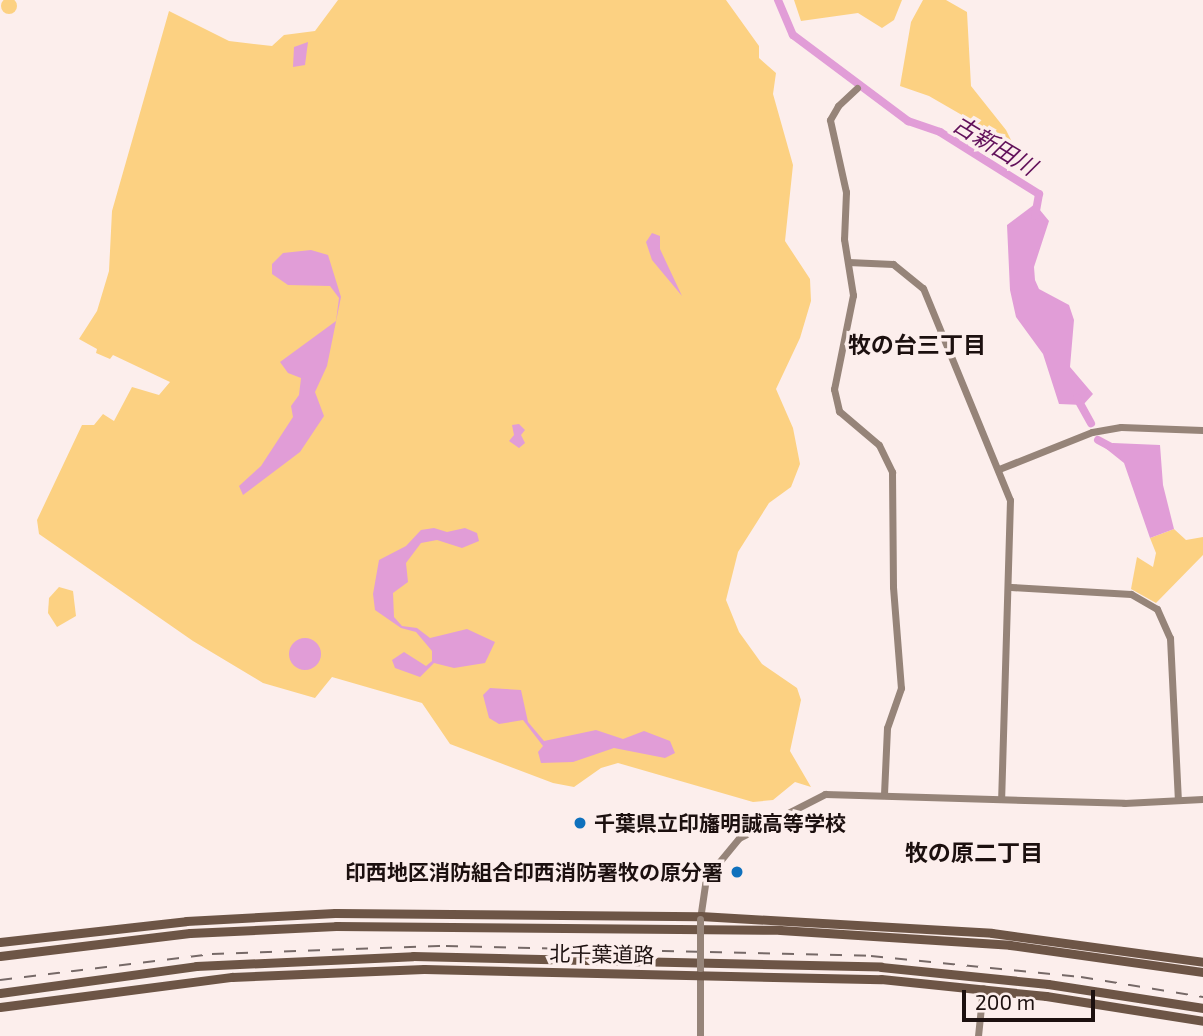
<!DOCTYPE html>
<meta charset="utf-8">
<style>
body{margin:0}
#map{position:relative;width:1203px;height:1036px;overflow:hidden;background:#fceeec;font-family:"Exo 2","Noto Sans JP",sans-serif}
div>[style]{position:absolute}
.green>*{inset:0;background:#fcd182}
.round{border-radius:50%}
.water>*{inset:0;background:#e19dd7}
.river>*{height:8px;margin:-4px;padding:0 4px;transform-origin:4px;border-radius:4px;background:#e19dd7}
.secondary>*{height:7px;margin:-3.5px;padding:0 3.5px;transform-origin:3.5px;border-radius:3.5px;background:#968479}
.highway>*{height:9px;margin:-4.5px;padding:0 4.5px;transform-origin:4.5px;border-radius:4.5px;background:#6d5546}
.rail>*{height:2px;margin-top:-1px;transform-origin:0;background:repeating-linear-gradient(90deg,#766967 0 12px,transparent 0 24px)}
.secondary-bridge>*{height:7px;margin:-3.5px;padding:0 3.5px;transform-origin:3.5px;border-radius:3.5px;background:#968479}
.dots>*{width:19px;height:19px;translate:-50% -50%;box-sizing:border-box;border:4px solid #fceeec;border-radius:50%}
span{translate:-50% -50%;white-space:nowrap;text-align:center;line-height:1.15;-webkit-text-stroke:7px #fceeec;paint-order:stroke}
.poi-label{font-size:21px;color:#1c100f;font-weight:700}
.left{translate:0 -50%;text-align:left}
.right{translate:-100% -50%;text-align:right}
.street-label{font-size:21px;color:#1c100f}
.water-label{font-size:23px;color:#61105a;font-style:italic}
.neighbourhood-label{font-size:23px;color:#1c100f;font-weight:700}
.scale{position:absolute;left:962px;top:990px;width:133px;height:32px;box-sizing:border-box;border:4px solid #1c100f;border-top:0;padding-left:9px;font-size:21px;line-height:24px;white-space:nowrap;color:#1c100f;-webkit-text-stroke:5px #fceeec;paint-order:stroke}
</style>
<div id="map">
<div class="green">
<div class="round" style="left:1px;top:-2px;width:16px;height:16px"></div>
<div style="clip-path:polygon(338px 0,726px 0,759px 46px,759px 58px,776px 73px,773px 94px,793px 165px,785px 241px,810px 279px,811px 301px,800px 338px,776px 389px,793px 428px,800px 464px,791px 487px,769px 503px,738px 552px,726px 600px,739px 632px,762px 664px,797px 688px,801px 700px,790px 751px,811px 787px,795px 782px,773px 800px,753px 802px,618px 763px,601px 768px,574px 787px,553px 783px,450px 744px,422px 703px,332px 677px,315px 698px,263px 683px,193px 641px,39px 534px,37px 520px,82px 425px,94px 425px,103px 414px,114px 421px,132px 387px,159px 395px,170px 382px,113px 355px,110px 359px,96px 353px,97px 349px,79px 339px,97px 311px,109px 271px,112px 211px,169px 11px,229px 41px,272px 46px,284px 35px,315px 31px)"></div>
<div style="clip-path:polygon(794px 0,902px 0,894px 20px,882px 28px,858px 13px,801px 21px)"></div>
<div style="clip-path:polygon(923px 0,946px 0,967px 12px,971px 86px,1006px 130px,1019px 156px,1010px 165px,974px 122px,929px 96px,900px 86px,911px 22px)"></div>
<div style="clip-path:polygon(1174px 529px,1186px 540px,1203px 537px,1203px 555px,1156px 603px,1131px 589px,1137px 557px,1153px 567px,1156px 553px,1150px 538px)"></div>
<div style="clip-path:polygon(59px 587px,73px 591px,76px 616px,57px 627px,48px 613px,49px 598px)"></div>
</div>
<div class="water">
<div style="clip-path:polygon(308px 42px,305px 65px,293px 67px,294px 47px)"></div>
<div style="clip-path:polygon(1035px 204px,1049px 221px,1034px 267px,1035px 280px,1039px 289px,1069px 305px,1074px 320px,1070px 367px,1093px 394px,1083px 405px,1059px 404px,1043px 354px,1016px 317px,1010px 290px,1007px 225px)"></div>
<div style="clip-path:polygon(652px 233px,660px 236px,660px 249px,682px 296px,652px 260px,646px 242px)"></div>
<div style="clip-path:polygon(311px 250px,328px 255px,341px 297px,327px 366px,315px 392px,324px 416px,300px 452px,243px 495px,239px 486px,261px 466px,293px 417px,291px 406px,299px 395px,301px 378px,288px 373px,280px 362px,336px 321px,339px 298px,330px 286px,288px 285px,272px 274px,272px 264px,283px 253px)"></div>
<div style="clip-path:polygon(519px 424px,525px 430px,521px 435px,525px 443px,519px 448px,509px 441px,514px 435px,512px 425px)"></div>
<div style="clip-path:polygon(1113px 443px,1160px 445px,1163px 485px,1174px 529px,1150px 538px,1124px 463px,1104px 447px)"></div>
<div style="clip-path:polygon(434px 528px,447px 532px,465px 528px,477px 533px,479px 541px,462px 548px,437px 540px,421px 543px,406px 563px,408px 582px,393px 593px,394px 617px,402px 626px,417px 628px,430px 638px,467px 629px,495px 642px,485px 663px,454px 668px,434px 663px,420px 677px,395px 668px,392px 660px,404px 652px,426px 666px,432px 661px,432px 651px,416px 632px,401px 628px,375px 610px,373px 594px,379px 560px,406px 546px,421px 530px)"></div>
<div class="round" style="left:289px;top:638px;width:32px;height:32px"></div>
<div style="clip-path:polygon(490px 688px,521px 690px,528px 722px,544px 741px,596px 730px,623px 739px,644px 731px,670px 741px,675px 753px,665px 758px,614px 748px,573px 762px,541px 763px,538px 752px,543px 746px,523px 720px,499px 724px,489px 718px,483px 695px)"></div>
</div>
<div class="river">
<div style="left:778px;top:0;width:38px;rotate:67deg"></div>
<div style="left:793px;top:35px;width:144px;rotate:36.8deg"></div>
<div style="left:908px;top:121px;width:34px;rotate:19deg"></div>
<div style="left:940px;top:132px;width:117px;rotate:32.1deg"></div>
<div style="left:1039px;top:194px;width:22px;rotate:100deg"></div>
<div style="left:1077px;top:398px;width:29px;rotate:61deg"></div>
<div style="left:1098px;top:440px;width:17px;rotate:28deg"></div>
</div>
<div class="secondary">
<div style="left:857px;top:88px;width:26px;rotate:137deg"></div>
<div style="left:838px;top:106px;width:16px;rotate:120deg"></div>
<div style="left:830px;top:120px;width:74px;rotate:77.5deg"></div>
<div style="left:846px;top:192px;width:47px;rotate:92.4deg"></div>
<div style="left:844px;top:239px;width:57px;rotate:80.9deg"></div>
<div style="left:853px;top:295px;width:96px;rotate:101.4deg"></div>
<div style="left:834px;top:389px;width:23px;rotate:77deg"></div>
<div style="left:839px;top:411px;width:52px;rotate:40.4deg"></div>
<div style="left:879px;top:445px;width:30px;rotate:64deg"></div>
<div style="left:892px;top:472px;width:115px;rotate:89.5deg"></div>
<div style="left:893px;top:587px;width:101px;rotate:85.5deg"></div>
<div style="left:901px;top:688px;width:42px;rotate:109.3deg"></div>
<div style="left:887px;top:728px;width:65px;rotate:92.6deg"></div>
<div style="left:848px;top:262px;width:45px;rotate:2.5deg"></div>
<div style="left:893px;top:264px;width:38px;rotate:39deg"></div>
<div style="left:923px;top:288px;width:229px;rotate:67.7deg"></div>
<div style="left:1010px;top:500px;width:298px;rotate:91.7deg"></div>
<div style="left:999px;top:469px;width:100px;rotate:-21.7deg"></div>
<div style="left:1092px;top:432px;width:29px;rotate:-10deg"></div>
<div style="left:1121px;top:427px;width:82px;rotate:2.1deg"></div>
<div style="left:1011px;top:587px;width:120px;rotate:3.3deg"></div>
<div style="left:1131px;top:594px;width:30px;rotate:30deg"></div>
<div style="left:1157px;top:609px;width:32px;rotate:66deg"></div>
<div style="left:1170px;top:638px;width:162px;rotate:87.2deg"></div>
<div style="left:700px;top:919px;width:41px;rotate:-81.7deg"></div>
<div style="left:706px;top:878px;width:52px;rotate:-50.5deg"></div>
<div style="left:739px;top:838px;width:97px;rotate:-27.1deg"></div>
<div style="left:825px;top:794px;width:299px;rotate:1.7deg"></div>
<div style="left:1124px;top:803px;width:79px;rotate:-2.9deg"></div>
<div style="left:700px;top:1036px;width:66px;rotate:-90deg"></div>
<div style="left:978px;top:1036px;width:48px;rotate:-84.1deg"></div>
</div>
<div class="highway">
<div style="left:0;top:942px;width:187px;rotate:-6.4deg"></div>
<div style="left:186px;top:921px;width:149px;rotate:-3.1deg"></div>
<div style="left:335px;top:913px;width:365px;rotate:0.5deg"></div>
<div style="left:700px;top:916px;width:292px;rotate:3.3deg"></div>
<div style="left:992px;top:933px;width:213px;rotate:7.8deg"></div>
<div style="left:0;top:956px;width:191px;rotate:-6.9deg"></div>
<div style="left:190px;top:933px;width:146px;rotate:-2.7deg"></div>
<div style="left:336px;top:926px;width:444px;rotate:0.5deg"></div>
<div style="left:780px;top:930px;width:230px;rotate:3.7deg"></div>
<div style="left:1010px;top:945px;width:195px;rotate:8deg"></div>
<div style="left:0;top:993px;width:198px;rotate:-7.8deg"></div>
<div style="left:196px;top:966px;width:217px;rotate:-2.6deg"></div>
<div style="left:413px;top:956px;width:468px;rotate:1.3deg"></div>
<div style="left:881px;top:967px;width:168px;rotate:5.8deg"></div>
<div style="left:1048px;top:984px;width:157px;rotate:8.8deg"></div>
<div style="left:0;top:1007px;width:234px;rotate:-7.4deg"></div>
<div style="left:232px;top:977px;width:192px;rotate:-2.4deg"></div>
<div style="left:424px;top:969px;width:457px;rotate:1.3deg"></div>
<div style="left:881px;top:979px;width:166px;rotate:5.9deg"></div>
<div style="left:1046px;top:996px;width:159px;rotate:9deg"></div>
</div>
<div class="rail">
<div style="left:0;top:980px;width:214px;rotate:-7deg"></div>
<div style="left:212px;top:954px;width:234px;rotate:-2deg"></div>
<div style="left:446px;top:946px;width:425px;rotate:1.3deg"></div>
<div style="left:871px;top:956px;width:211px;rotate:5.7deg"></div>
<div style="left:1081px;top:977px;width:124px;rotate:9.3deg"></div>
</div>
<div class="secondary-bridge">
<div style="left:700px;top:919px;width:49px;rotate:90deg"></div>
</div>
<div class="dots">
<div style="left:580px;top:823px;background:#0f71bd"></div>
<div style="left:737px;top:872px;background:#0f71bd"></div>
</div>
<div class="poi-label">
<span class="left" style="left:594px;top:823px">千葉県立印旛明誠高等学校</span>
<span class="right" style="left:723px;top:872px">印西地区消防組合印西消防署牧の原分署</span>
</div>
<div class="street-label">
<span style="left:602px;top:954px;rotate:1deg">北千葉道路</span>
</div>
<div class="water-label">
<span style="left:995px;top:145px;rotate:31deg">古新田川</span>
</div>
<div class="neighbourhood-label">
<span style="left:917px;top:344px">牧の台三丁目</span>
<span style="left:974px;top:852px">牧の原二丁目</span>
</div>
<div class="scale">200 m</div>
</div>
